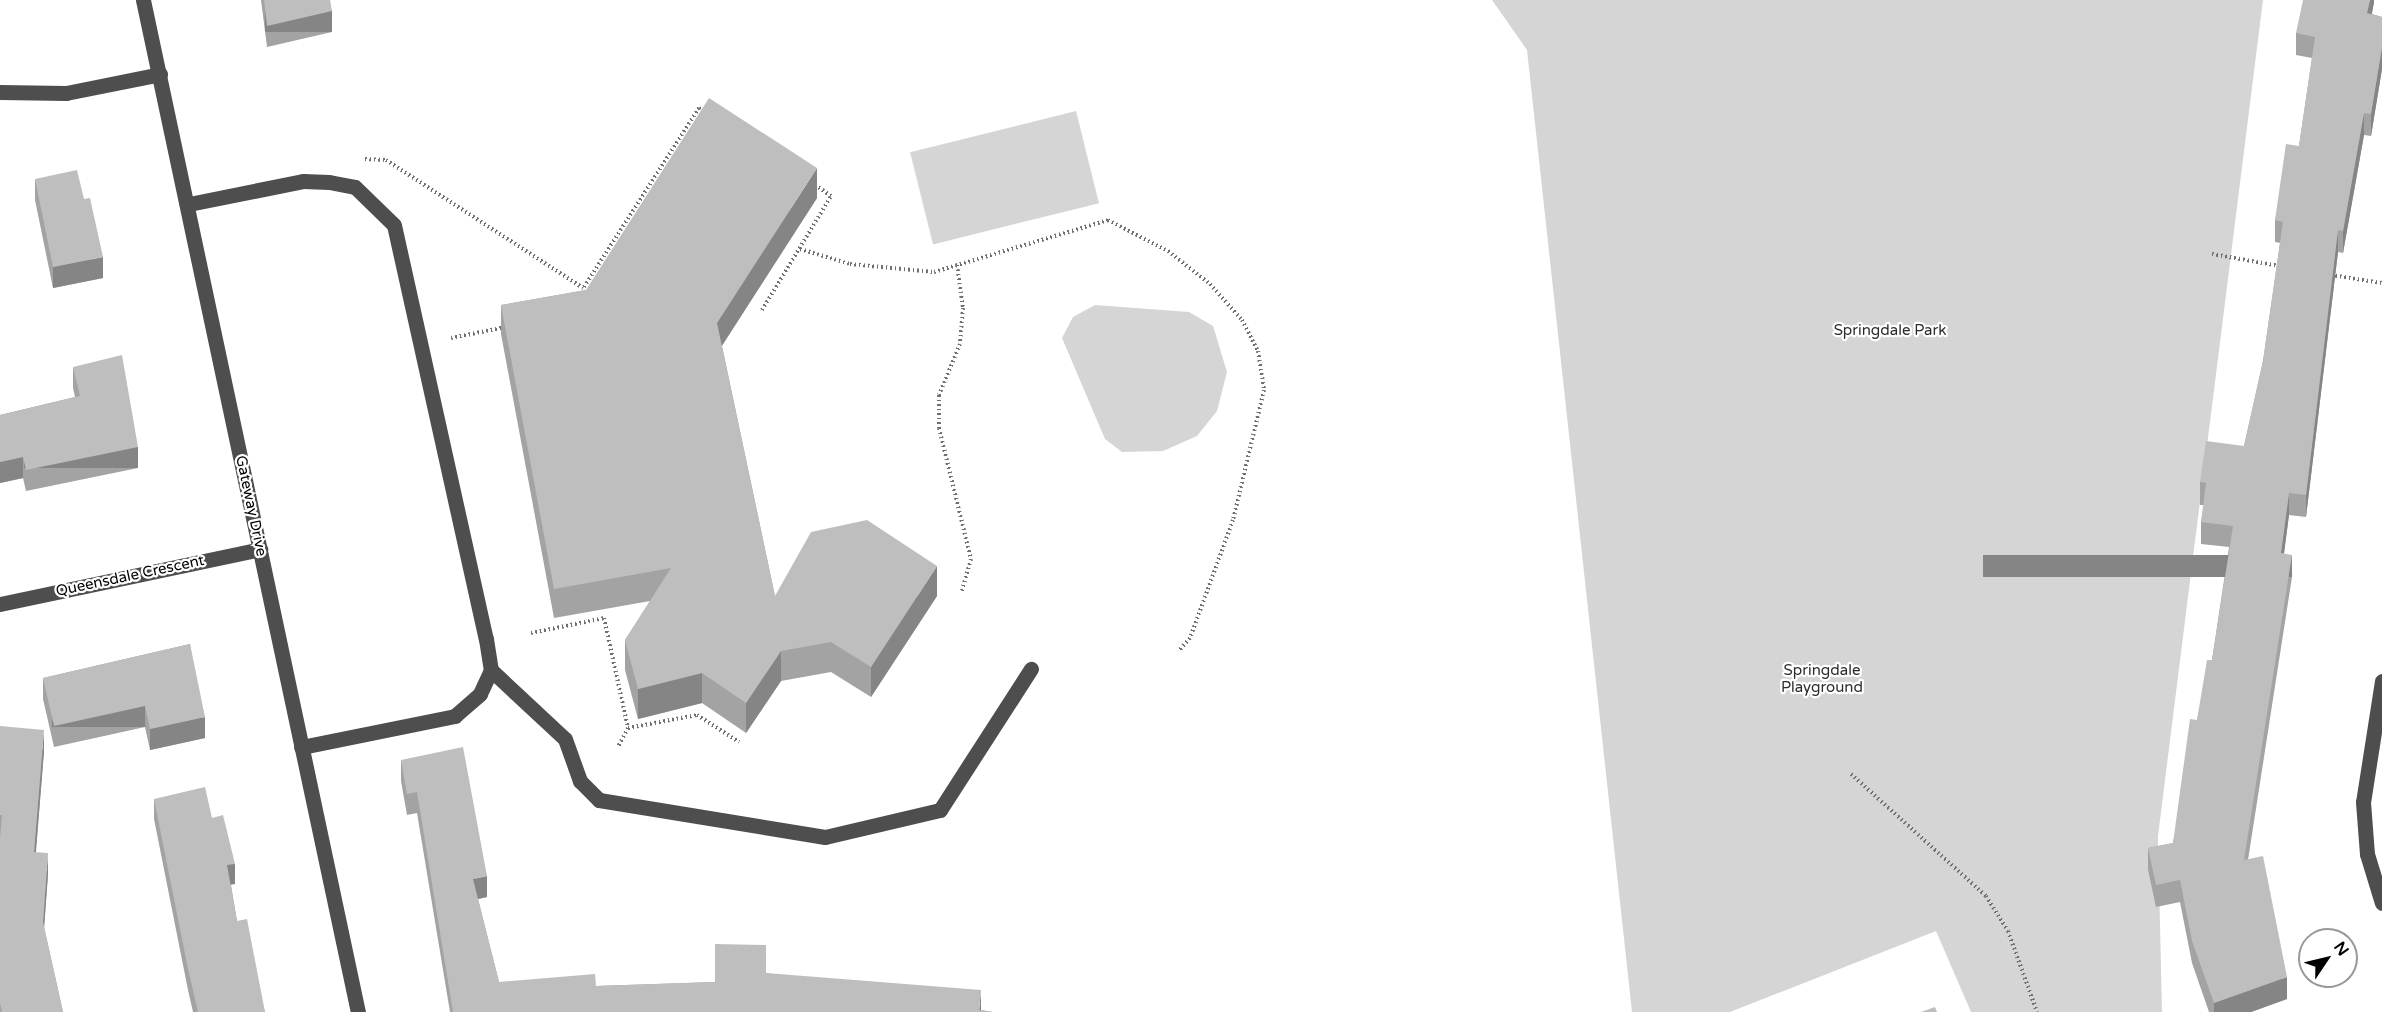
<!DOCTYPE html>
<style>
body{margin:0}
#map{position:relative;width:2382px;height:1012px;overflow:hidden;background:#fff;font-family:"Varela Round",sans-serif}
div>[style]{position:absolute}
.green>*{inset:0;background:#d5d5d5;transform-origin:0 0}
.path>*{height:4px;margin-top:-2px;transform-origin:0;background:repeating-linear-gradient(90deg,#707070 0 1.5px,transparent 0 4.5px)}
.minor>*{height:15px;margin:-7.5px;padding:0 7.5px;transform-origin:7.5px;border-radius:7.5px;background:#4e4e4e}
.wall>*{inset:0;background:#a3a3a3}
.shaded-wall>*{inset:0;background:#858585;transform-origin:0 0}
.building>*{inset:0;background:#bebebe}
span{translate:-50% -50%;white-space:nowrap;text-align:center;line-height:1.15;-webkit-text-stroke:4.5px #fff;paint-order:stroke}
.park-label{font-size:15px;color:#2c2c2c}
.street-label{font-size:15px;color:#000}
.north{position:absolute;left:2298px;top:928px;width:60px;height:60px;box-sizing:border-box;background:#fff;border:2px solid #999;border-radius:50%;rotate:55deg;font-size:16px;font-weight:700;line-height:24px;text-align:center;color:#000}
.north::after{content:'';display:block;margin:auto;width:21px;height:27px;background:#000;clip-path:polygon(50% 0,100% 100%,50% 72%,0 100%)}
</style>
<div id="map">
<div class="green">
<div style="clip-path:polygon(1492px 0,2263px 0,2158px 836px,2162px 1012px,1971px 1012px,1936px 931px,1730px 1012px,1632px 1012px,1527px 50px)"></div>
<div style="left:1076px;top:111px;width:95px;height:171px;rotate:76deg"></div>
<div style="clip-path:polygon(1095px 305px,1189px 312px,1213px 326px,1227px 372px,1217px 411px,1197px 436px,1163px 451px,1122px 452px,1105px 439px,1062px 338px,1073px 317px)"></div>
</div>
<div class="path">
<div style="left:365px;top:159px;width:21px;rotate:3deg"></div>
<div style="left:386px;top:160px;width:235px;rotate:33deg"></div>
<div style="left:800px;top:249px;width:52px;rotate:16.7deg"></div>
<div style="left:850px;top:264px;width:84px;rotate:5.4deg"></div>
<div style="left:934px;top:272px;width:182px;rotate:-16.6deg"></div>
<div style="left:1108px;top:220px;width:68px;rotate:27.3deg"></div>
<div style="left:1168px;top:251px;width:53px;rotate:38.2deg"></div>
<div style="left:1210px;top:284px;width:48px;rotate:48.4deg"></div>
<div style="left:1242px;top:320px;width:35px;rotate:63deg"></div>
<div style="left:1258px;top:351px;width:39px;rotate:81deg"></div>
<div style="left:1264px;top:390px;width:134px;rotate:103.4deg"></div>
<div style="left:1233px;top:520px;width:126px;rotate:110deg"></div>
<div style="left:1190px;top:638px;width:18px;rotate:131deg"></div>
<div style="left:2212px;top:254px;width:69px;rotate:10deg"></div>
<div style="left:957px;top:265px;width:43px;rotate:82.1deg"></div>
<div style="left:963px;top:308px;width:36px;rotate:95deg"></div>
<div style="left:960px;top:344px;width:55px;rotate:112.4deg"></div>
<div style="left:939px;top:395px;width:33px;rotate:90deg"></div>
<div style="left:939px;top:428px;width:135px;rotate:76.3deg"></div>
<div style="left:971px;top:559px;width:33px;rotate:106deg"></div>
<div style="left:2331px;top:275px;width:52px;rotate:8.9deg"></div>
<div style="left:584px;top:287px;width:213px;rotate:-57.3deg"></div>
<div style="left:699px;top:108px;width:5px;rotate:37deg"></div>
<div style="left:762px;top:310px;width:133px;rotate:-58.8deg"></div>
<div style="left:831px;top:196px;width:19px;rotate:-145deg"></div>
<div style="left:451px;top:338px;width:56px;rotate:-11.3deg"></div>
<div style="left:531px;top:633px;width:75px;rotate:-11.6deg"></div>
<div style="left:604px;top:618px;width:113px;rotate:77.7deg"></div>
<div style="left:628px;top:728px;width:21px;rotate:118deg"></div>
<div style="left:628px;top:728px;width:70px;rotate:-10.7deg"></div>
<div style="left:697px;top:715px;width:50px;rotate:32.7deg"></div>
<div style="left:1851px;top:774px;width:182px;rotate:42.1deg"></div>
<div style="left:1986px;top:896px;width:41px;rotate:57.8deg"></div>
<div style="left:2008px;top:931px;width:86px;rotate:70.3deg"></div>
</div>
<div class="minor">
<div style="left:143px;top:0;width:1035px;rotate:78.01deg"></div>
<div style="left:0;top:92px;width:66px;rotate:0.9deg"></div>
<div style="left:66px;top:93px;width:96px;rotate:-11.4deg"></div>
<div style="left:189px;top:204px;width:116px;rotate:-11.4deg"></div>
<div style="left:303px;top:181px;width:26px;rotate:2deg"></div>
<div style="left:329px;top:182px;width:26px;rotate:11deg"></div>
<div style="left:355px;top:187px;width:54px;rotate:44.3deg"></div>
<div style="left:394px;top:225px;width:424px;rotate:77.5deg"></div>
<div style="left:486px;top:639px;width:31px;rotate:81deg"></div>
<div style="left:491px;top:670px;width:26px;rotate:115deg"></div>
<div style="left:480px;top:694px;width:33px;rotate:139deg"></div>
<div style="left:455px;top:716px;width:157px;rotate:168.6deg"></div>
<div style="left:0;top:604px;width:266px;rotate:-11.9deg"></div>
<div style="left:491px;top:670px;width:101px;rotate:43deg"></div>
<div style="left:565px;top:739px;width:45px;rotate:70.3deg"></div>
<div style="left:580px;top:781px;width:27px;rotate:45deg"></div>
<div style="left:599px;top:800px;width:229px;rotate:9.3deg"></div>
<div style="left:825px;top:837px;width:118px;rotate:-13.2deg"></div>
<div style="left:940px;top:810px;width:168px;rotate:-57.2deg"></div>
<div style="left:2382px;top:681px;width:122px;rotate:98.9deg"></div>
<div style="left:2363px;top:802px;width:52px;rotate:85.6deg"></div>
<div style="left:2367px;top:854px;width:51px;rotate:73deg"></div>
</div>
<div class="wall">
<div style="clip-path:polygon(261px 0,330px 0,332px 32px,267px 47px)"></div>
<div style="clip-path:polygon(2374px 0,2372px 14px,2382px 17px,2382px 69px,2371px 136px,2364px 135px,2343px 253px,2338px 252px,2306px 517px,2289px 515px,2284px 554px,2292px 577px,2248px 860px,2287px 999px,2251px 1012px,2209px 1012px,2192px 963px,2180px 902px,2156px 907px,2148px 870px,2148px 848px,2173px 843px,2197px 720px,2212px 660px,2229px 547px,2201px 544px,2201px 522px,2204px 505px,2200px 505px,2200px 482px,2244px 446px,2263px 361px,2280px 243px,2275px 242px,2275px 220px,2299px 146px,2312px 58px,2296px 55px,2296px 33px)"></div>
<div style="clip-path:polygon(35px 179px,103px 278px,53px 288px,35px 200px)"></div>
<div style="clip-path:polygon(817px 198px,722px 346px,775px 596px,937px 596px,871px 697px,831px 672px,781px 681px,746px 733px,702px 703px,638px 719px,625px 670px,625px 640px,650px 601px,554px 618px,501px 334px,501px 305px,586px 290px)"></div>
<div style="clip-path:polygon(73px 367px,138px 468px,26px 491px,23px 478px,0 483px,0 415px,75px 397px,73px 388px)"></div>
<div style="clip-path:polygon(190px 644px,205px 738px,150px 750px,145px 727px,54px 747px,43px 699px,43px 678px)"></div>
<div style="clip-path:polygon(0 726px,44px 751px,36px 852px,48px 874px,44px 927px,63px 1012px,0 1012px)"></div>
<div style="clip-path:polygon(401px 760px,487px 897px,478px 899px,499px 982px,596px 986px,715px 982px,766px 973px,993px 1012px,450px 1012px,417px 813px,407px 815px,401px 781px)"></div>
<div style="clip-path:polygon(154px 799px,235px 884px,231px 885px,237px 921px,265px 1012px,193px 1012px,188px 990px,154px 819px)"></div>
</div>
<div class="shaded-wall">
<div style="clip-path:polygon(2370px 0,2374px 0,2374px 3px,2367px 35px,2367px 13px)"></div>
<div style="left:332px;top:11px;width:21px;height:67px;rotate:90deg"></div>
<div style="clip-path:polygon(2382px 47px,2382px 69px,2371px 136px,2371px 114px)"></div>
<div style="clip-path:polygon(2364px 113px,2364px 135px,2343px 253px,2343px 231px)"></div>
<div style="clip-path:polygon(817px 168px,817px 198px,717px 353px,717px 323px)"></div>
<div style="clip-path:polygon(2338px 230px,2338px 252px,2306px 517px,2306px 495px)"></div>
<div style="clip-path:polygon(103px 257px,103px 278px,53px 288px,53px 267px)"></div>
<div style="left:138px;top:447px;width:21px;height:114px;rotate:90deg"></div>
<div style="clip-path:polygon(23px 457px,23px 478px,0 483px,0 462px)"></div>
<div style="clip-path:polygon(2289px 493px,2289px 515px,2281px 575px,2281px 553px)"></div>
<div style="left:2292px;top:555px;width:22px;height:309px;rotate:90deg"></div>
<div style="clip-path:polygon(937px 566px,937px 596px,871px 697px,871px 667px)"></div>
<div style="clip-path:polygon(781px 651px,781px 681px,746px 733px,746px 703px)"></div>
<div style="clip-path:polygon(702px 673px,702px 703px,638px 719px,638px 689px)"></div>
<div style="left:145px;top:706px;width:21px;height:93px;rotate:90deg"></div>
<div style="clip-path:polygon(205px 717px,205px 738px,150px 750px,150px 729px)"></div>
<div style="clip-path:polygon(44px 730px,44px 751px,34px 873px,34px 852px)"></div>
<div style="clip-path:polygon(48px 853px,48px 874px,43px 943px,43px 922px)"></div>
<div style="left:235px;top:864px;width:20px;height:8px;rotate:90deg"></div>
<div style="clip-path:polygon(487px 876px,487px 897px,473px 900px,473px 879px)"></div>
<div style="clip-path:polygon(2287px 977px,2287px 999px,2251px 1012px,2214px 1012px,2214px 1003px)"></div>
<div style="clip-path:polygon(981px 990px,981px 1011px,979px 1012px)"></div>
</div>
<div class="building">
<div style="clip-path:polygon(264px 0,330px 0,332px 11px,267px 26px)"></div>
<div style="clip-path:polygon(2303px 0,2370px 0,2367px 13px,2382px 17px,2382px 47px,2371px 114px,2364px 113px,2343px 231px,2338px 230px,2306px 495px,2289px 493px,2281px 553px,2292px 555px,2244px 860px,2263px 856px,2287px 977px,2214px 1003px,2192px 941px,2180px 880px,2156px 885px,2148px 848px,2173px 843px,2190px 719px,2197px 720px,2207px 660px,2212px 660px,2233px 526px,2201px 522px,2206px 483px,2200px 482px,2206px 441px,2244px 446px,2263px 361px,2283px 222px,2275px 220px,2286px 144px,2299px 146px,2315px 37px,2296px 33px)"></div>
<div style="clip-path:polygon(709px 98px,817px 168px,717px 323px,775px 596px,811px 532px,867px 520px,937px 566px,871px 667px,831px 642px,781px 651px,746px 703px,702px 673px,638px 689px,625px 640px,671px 568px,554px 589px,501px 305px,586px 290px)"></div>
<div style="clip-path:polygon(77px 170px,84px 199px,90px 198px,103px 257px,53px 267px,35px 179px)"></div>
<div style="clip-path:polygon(122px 355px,138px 447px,26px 470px,23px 457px,0 462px,0 415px,80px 396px,73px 367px)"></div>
<div style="clip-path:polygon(190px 644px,205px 717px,150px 729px,145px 706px,54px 726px,43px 678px)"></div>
<div style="clip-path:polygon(0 726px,44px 730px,34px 852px,48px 853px,43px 922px,63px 1012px,2px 1012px,0 1003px,0 839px,2px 815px,0 815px)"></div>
<div style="clip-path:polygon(463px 747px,487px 876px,473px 879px,499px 982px,595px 974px,596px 986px,715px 982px,715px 944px,766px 945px,766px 973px,981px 990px,979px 1010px,993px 1012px,453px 1012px,417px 792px,407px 794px,401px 760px)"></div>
<div style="clip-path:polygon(205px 787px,212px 818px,223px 815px,235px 864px,227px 865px,237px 921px,247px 919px,265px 1012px,198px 1012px,188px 969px,154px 799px)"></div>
<div style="clip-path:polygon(1935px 1007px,1937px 1012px,1921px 1012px)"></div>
</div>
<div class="park-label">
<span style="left:1890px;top:331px">Springdale Park</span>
<span style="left:1822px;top:679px">Springdale<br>Playground</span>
</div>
<div class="street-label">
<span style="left:251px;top:506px;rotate:78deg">Gateway Drive</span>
<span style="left:130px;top:576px;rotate:-12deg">Queensdale Crescent</span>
</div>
<div class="north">N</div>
</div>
